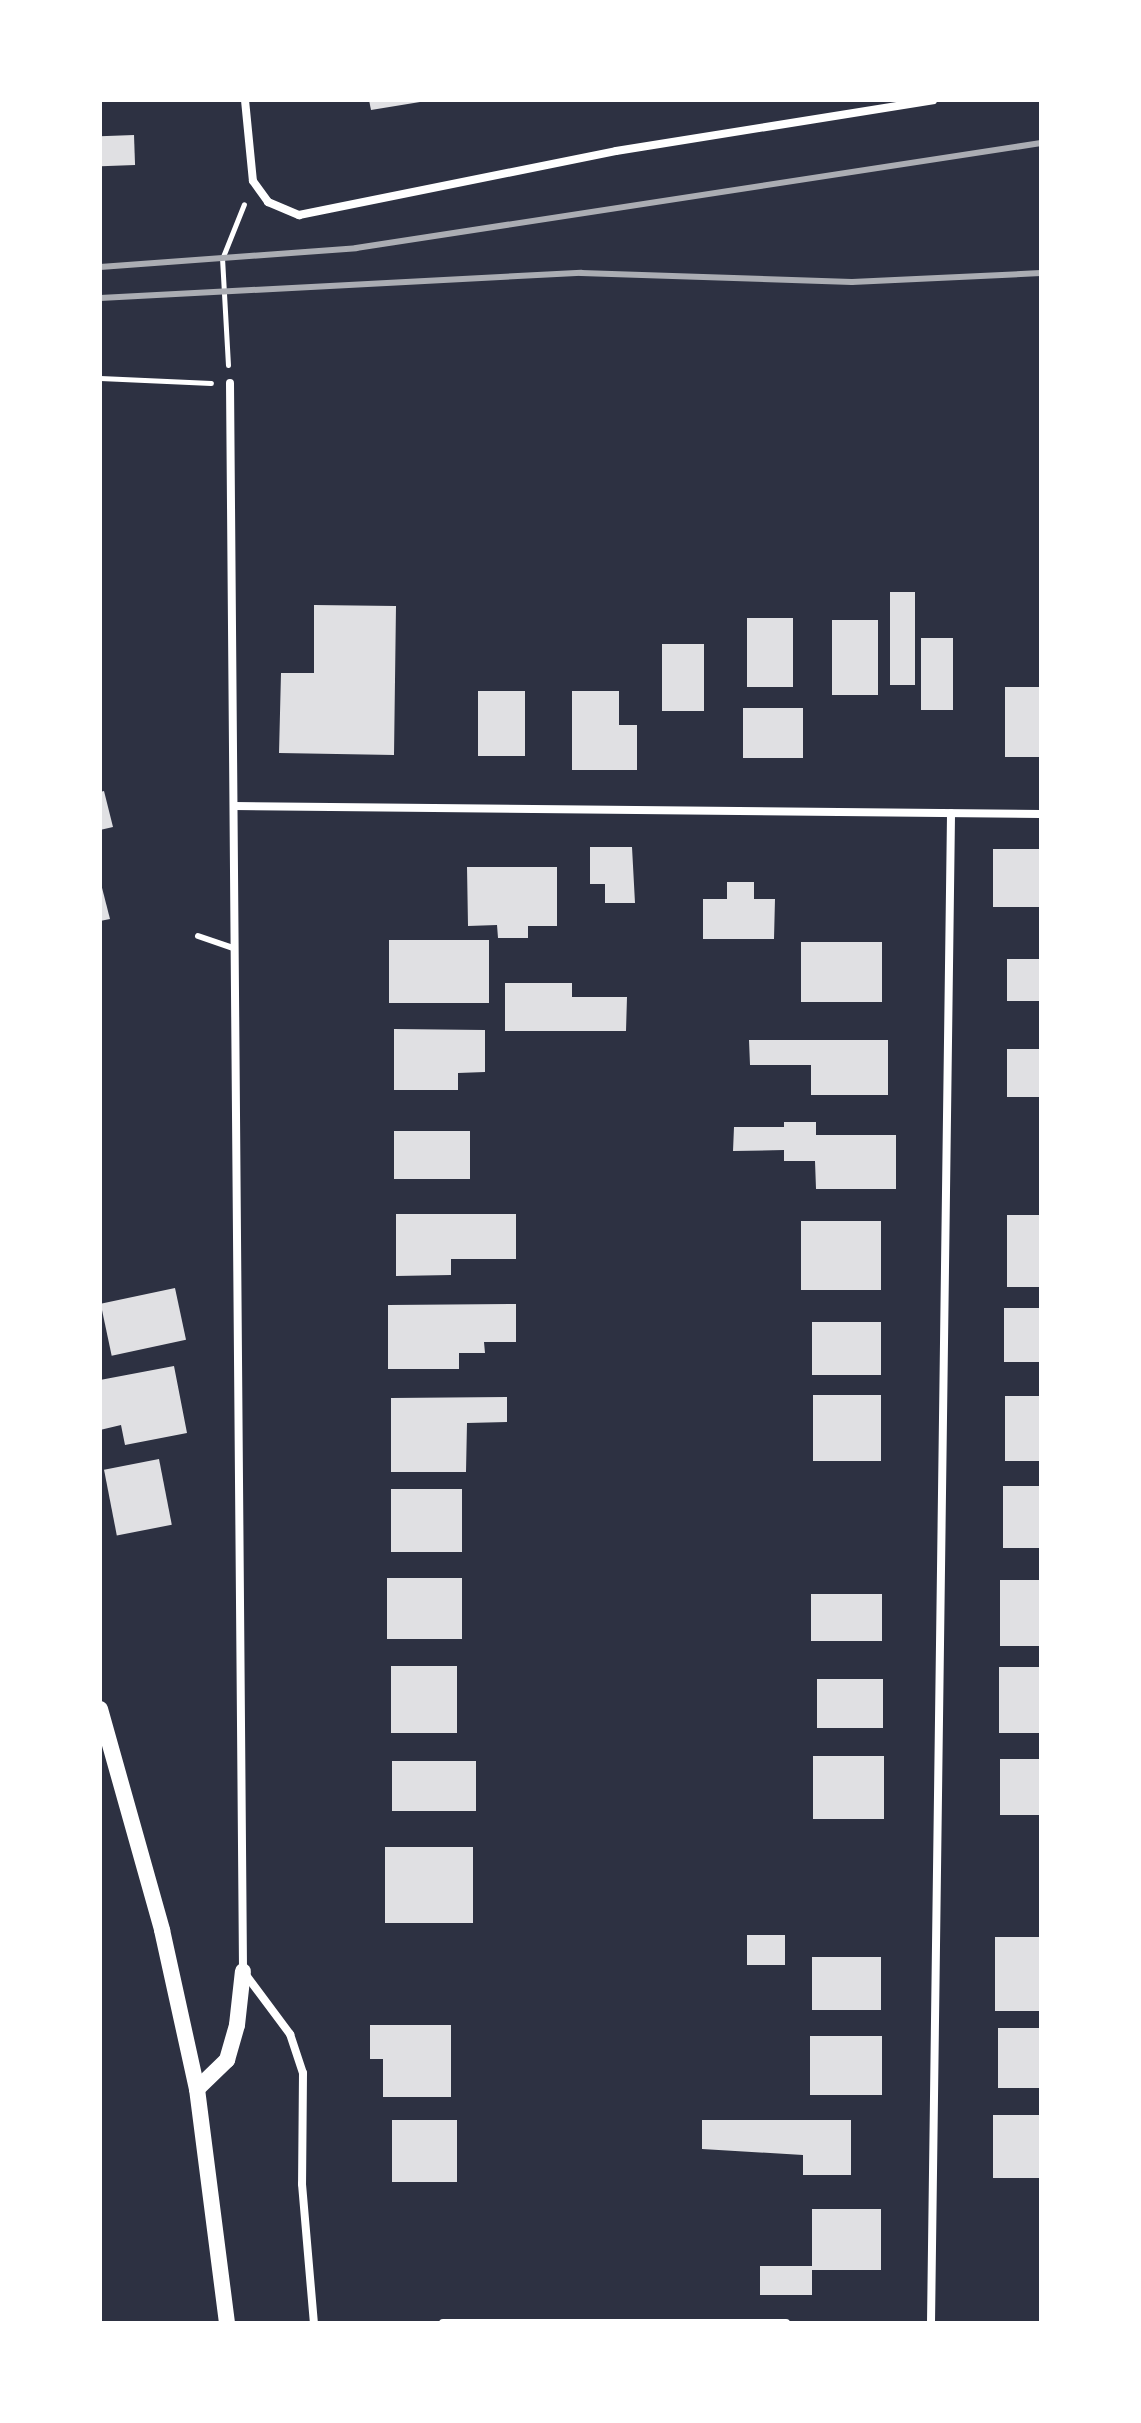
<!DOCTYPE html>
<style>
body{margin:0}
#map{position:relative;width:1141px;height:2423px;overflow:hidden;background:#2d3142;font-family:"Exo 2",sans-serif}
div>[style]{position:absolute}
.building>*{inset:0;background:#e0e0e3;transform-origin:0 0}
.path>*{height:5px;margin:-2.5px;padding:0 2.5px;transform-origin:2.5px;border-radius:2.5px;background:#fff}
.service>*{height:6px;margin:-3px;padding:0 3px;transform-origin:3px;border-radius:3px;background:#fff}
.minor>*{height:8px;margin:-4px;padding:0 4px;transform-origin:4px;border-radius:4px;background:#fff}
.secondary>*{height:16px;margin:-8px;padding:0 8px;transform-origin:8px;border-radius:8px;background:#fff}
.rail>*{height:6px;margin:-3px;padding:0 3px;transform-origin:3px;border-radius:3px;background:#abadb3}
span{translate:-50% -50%;white-space:nowrap;text-align:center;line-height:1.15;-webkit-text-stroke:6px #fff;paint-order:stroke}
.frame{position:absolute;inset:0;border:102px solid #fff;pointer-events:none}
</style>
<div id="map">
<div class="building">
<div style="clip-path:polygon(369px 100px,420px 100px,420px 102px,371px 110px)"></div>
<div style="left:134px;top:135px;width:30px;height:34px;rotate:88deg"></div>
<div style="left:890px;top:592px;width:25px;height:93px"></div>
<div style="clip-path:polygon(314px 605px,396px 606px,394px 755px,279px 753px,281px 673px,314px 673px)"></div>
<div style="left:747px;top:618px;width:46px;height:69px"></div>
<div style="left:832px;top:620px;width:46px;height:75px"></div>
<div style="left:921px;top:638px;width:32px;height:72px"></div>
<div style="left:662px;top:644px;width:42px;height:67px"></div>
<div style="left:1005px;top:687px;width:36px;height:70px"></div>
<div style="left:478px;top:691px;width:47px;height:65px"></div>
<div style="clip-path:polygon(572px 691px,619px 691px,619px 725px,637px 725px,637px 770px,572px 770px)"></div>
<div style="left:743px;top:708px;width:60px;height:50px"></div>
<div style="clip-path:polygon(104px 791px,113px 827px,100px 830px,100px 792px)"></div>
<div style="clip-path:polygon(590px 847px,632px 847px,635px 903px,605px 903px,605px 884px,590px 884px)"></div>
<div style="left:993px;top:849px;width:48px;height:58px"></div>
<div style="clip-path:polygon(467px 867px,557px 867px,557px 926px,528px 926px,528px 938px,498px 938px,497px 925px,468px 926px)"></div>
<div style="clip-path:polygon(100px 880px,110px 919px,100px 921px)"></div>
<div style="clip-path:polygon(727px 882px,754px 882px,754px 899px,775px 899px,774px 939px,703px 939px,703px 899px,727px 899px)"></div>
<div style="left:489px;top:940px;width:63px;height:100px;rotate:90deg"></div>
<div style="left:801px;top:942px;width:81px;height:60px"></div>
<div style="left:1007px;top:959px;width:34px;height:42px"></div>
<div style="clip-path:polygon(505px 983px,572px 983px,572px 997px,627px 997px,626px 1031px,505px 1031px)"></div>
<div style="clip-path:polygon(394px 1029px,485px 1030px,485px 1072px,458px 1073px,458px 1090px,394px 1090px)"></div>
<div style="clip-path:polygon(749px 1040px,888px 1040px,888px 1095px,811px 1095px,811px 1065px,750px 1065px)"></div>
<div style="left:1041px;top:1049px;width:48px;height:34px;rotate:90deg"></div>
<div style="clip-path:polygon(784px 1122px,816px 1122px,816px 1135px,896px 1135px,896px 1189px,816px 1189px,815px 1161px,784px 1161px,784px 1150px,733px 1151px,734px 1127px,784px 1127px)"></div>
<div style="left:394px;top:1131px;width:76px;height:48px"></div>
<div style="clip-path:polygon(396px 1214px,516px 1214px,516px 1259px,451px 1259px,451px 1275px,396px 1276px)"></div>
<div style="left:1007px;top:1215px;width:34px;height:72px"></div>
<div style="left:881px;top:1221px;width:69px;height:80px;rotate:90deg"></div>
<div style="left:175px;top:1288px;width:53px;height:76px;rotate:78deg"></div>
<div style="clip-path:polygon(516px 1304px,516px 1342px,484px 1342px,485px 1353px,459px 1353px,459px 1369px,388px 1369px,388px 1305px)"></div>
<div style="left:1004px;top:1308px;width:37px;height:54px"></div>
<div style="left:812px;top:1322px;width:69px;height:53px"></div>
<div style="clip-path:polygon(174px 1366px,187px 1433px,125px 1445px,121px 1425px,100px 1430px,100px 1380px)"></div>
<div style="left:813px;top:1395px;width:68px;height:66px"></div>
<div style="left:1005px;top:1396px;width:36px;height:65px"></div>
<div style="clip-path:polygon(507px 1397px,507px 1422px,467px 1423px,466px 1472px,391px 1472px,391px 1398px)"></div>
<div style="left:159px;top:1459px;width:67px;height:56px;rotate:79deg"></div>
<div style="left:1003px;top:1486px;width:38px;height:62px"></div>
<div style="left:462px;top:1489px;width:63px;height:71px;rotate:90deg"></div>
<div style="left:387px;top:1578px;width:75px;height:61px"></div>
<div style="left:1000px;top:1580px;width:41px;height:66px"></div>
<div style="left:811px;top:1594px;width:71px;height:47px"></div>
<div style="left:457px;top:1666px;width:67px;height:66px;rotate:90deg"></div>
<div style="left:999px;top:1667px;width:42px;height:66px"></div>
<div style="left:817px;top:1679px;width:66px;height:49px"></div>
<div style="left:813px;top:1756px;width:71px;height:63px"></div>
<div style="left:1000px;top:1759px;width:41px;height:56px"></div>
<div style="left:392px;top:1761px;width:84px;height:50px"></div>
<div style="left:473px;top:1847px;width:76px;height:88px;rotate:90deg"></div>
<div style="left:747px;top:1935px;width:38px;height:30px"></div>
<div style="left:995px;top:1937px;width:46px;height:74px"></div>
<div style="left:812px;top:1957px;width:69px;height:53px"></div>
<div style="clip-path:polygon(370px 2025px,451px 2025px,451px 2097px,383px 2097px,383px 2059px,370px 2059px)"></div>
<div style="left:998px;top:2028px;width:43px;height:60px"></div>
<div style="left:810px;top:2036px;width:72px;height:59px"></div>
<div style="left:993px;top:2115px;width:48px;height:63px"></div>
<div style="left:392px;top:2120px;width:65px;height:62px"></div>
<div style="clip-path:polygon(702px 2120px,851px 2120px,851px 2175px,803px 2175px,803px 2155px,702px 2149px)"></div>
<div style="clip-path:polygon(812px 2209px,881px 2209px,881px 2270px,812px 2270px,812px 2295px,760px 2295px,760px 2266px,812px 2266px)"></div>
</div>
<div class="path">
<div style="left:228px;top:365px;width:106px;rotate:-93.2deg"></div>
<div style="left:222px;top:259px;width:59px;rotate:-68.2deg"></div>
<div style="left:100px;top:378px;width:111px;rotate:2.6deg"></div>
</div>
<div class="service">
<div style="left:198px;top:936px;width:39px;rotate:19deg"></div>
</div>
<div class="minor">
<div style="left:245px;top:100px;width:81px;rotate:84.4deg"></div>
<div style="left:253px;top:181px;width:26px;rotate:54deg"></div>
<div style="left:268px;top:202px;width:34px;rotate:23deg"></div>
<div style="left:299px;top:215px;width:323px;rotate:-11.4deg"></div>
<div style="left:616px;top:151px;width:321px;rotate:-9.1deg"></div>
<div style="left:230px;top:383px;width:1588px;rotate:89.53deg"></div>
<div style="left:243px;top:1971px;width:79px;rotate:53.3deg"></div>
<div style="left:290px;top:2034px;width:41px;rotate:71.6deg"></div>
<div style="left:303px;top:2073px;width:111px;rotate:90.5deg"></div>
<div style="left:302px;top:2184px;width:140px;rotate:85.1deg"></div>
<div style="left:234px;top:806px;width:807px;rotate:0.57deg"></div>
<div style="left:443px;top:2323px;width:343px"></div>
<div style="left:931px;top:2323px;width:1510px;rotate:-89.24deg"></div>
</div>
<div class="secondary">
<div style="left:100px;top:1709px;width:230px;rotate:74.3deg"></div>
<div style="left:162px;top:1930px;width:163px;rotate:77.6deg"></div>
<div style="left:197px;top:2089px;width:236px;rotate:82.7deg"></div>
<div style="left:197px;top:2089px;width:42px;rotate:-44deg"></div>
<div style="left:227px;top:2060px;width:36px;rotate:-74deg"></div>
<div style="left:237px;top:2025px;width:54px;rotate:-83.7deg"></div>
</div>
<div class="rail">
<div style="left:100px;top:267px;width:257px;rotate:-4.2deg"></div>
<div style="left:356px;top:248px;width:693px;rotate:-8.71deg"></div>
<div style="left:100px;top:298px;width:482px;rotate:-3deg"></div>
<div style="left:581px;top:273px;width:271px;rotate:1.9deg"></div>
<div style="left:852px;top:282px;width:189px;rotate:-2.7deg"></div>
</div>
<div class="frame"></div>
</div>
